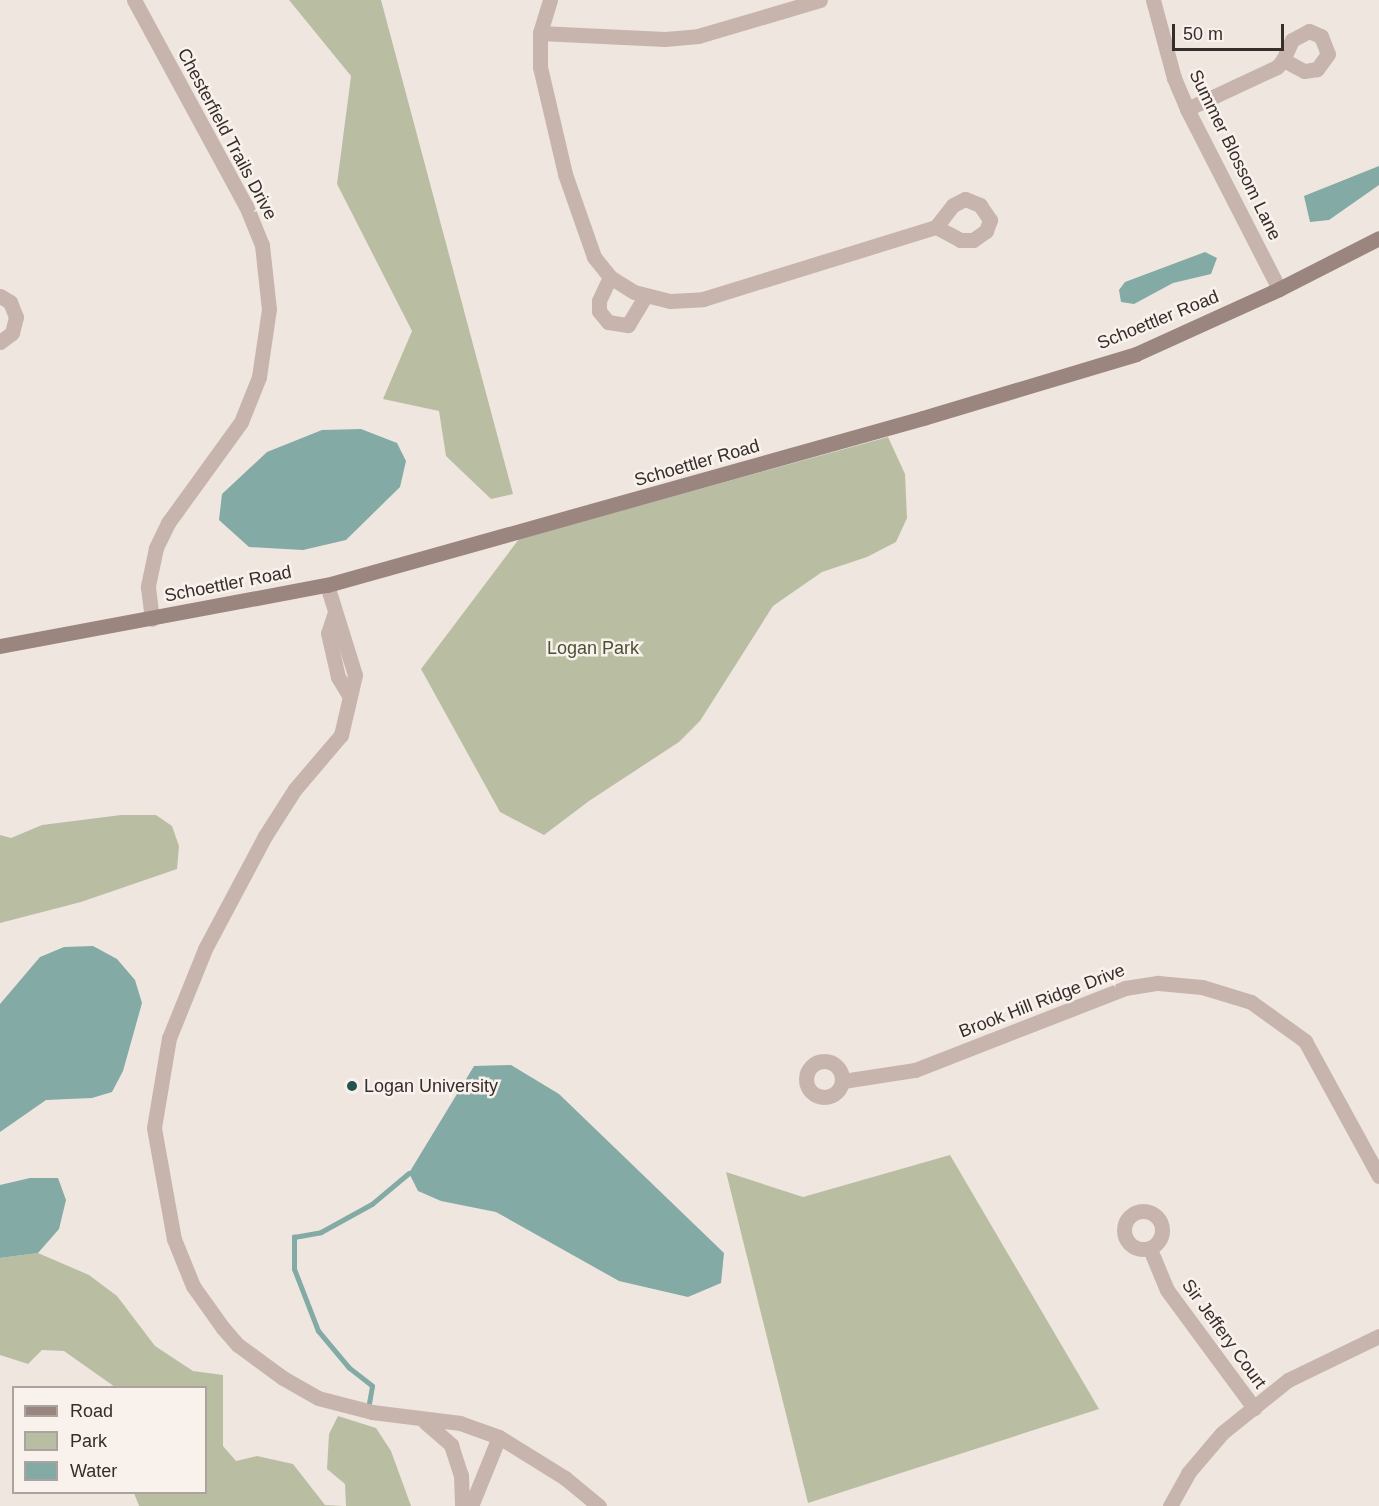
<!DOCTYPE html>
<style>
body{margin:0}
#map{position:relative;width:1379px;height:1506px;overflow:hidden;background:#f0e6e0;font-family:Arial,sans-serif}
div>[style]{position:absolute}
.green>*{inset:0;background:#b9bea2}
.water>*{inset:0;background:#83aaa5}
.stream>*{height:4.5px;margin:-2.25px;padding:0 2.25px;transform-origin:2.25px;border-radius:2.25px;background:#83aaa5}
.street>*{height:15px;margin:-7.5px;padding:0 7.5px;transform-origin:7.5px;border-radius:7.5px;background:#c7b5ad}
.street>.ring{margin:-7.5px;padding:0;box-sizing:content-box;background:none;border:15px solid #c7b5ad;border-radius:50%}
.secondary>*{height:15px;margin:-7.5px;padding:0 7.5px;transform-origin:7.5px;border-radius:7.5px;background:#9b857f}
.dots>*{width:16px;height:16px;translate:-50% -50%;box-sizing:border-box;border:3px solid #f8f1ec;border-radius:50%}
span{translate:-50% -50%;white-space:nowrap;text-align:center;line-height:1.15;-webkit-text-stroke:5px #f8f1ec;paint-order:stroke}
.street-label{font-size:18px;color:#372d2b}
.park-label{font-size:18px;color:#4b5232}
.poi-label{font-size:18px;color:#372d2b}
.left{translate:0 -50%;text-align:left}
.legend{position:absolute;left:12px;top:1386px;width:195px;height:108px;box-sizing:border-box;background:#f8f1ec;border:2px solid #aba39f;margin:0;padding:8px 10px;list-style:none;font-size:18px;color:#372d2b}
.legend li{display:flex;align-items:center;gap:12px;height:30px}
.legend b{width:30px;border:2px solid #aba39f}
.scale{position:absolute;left:1172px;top:24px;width:112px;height:27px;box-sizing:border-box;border:3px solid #372d2b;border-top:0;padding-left:8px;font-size:18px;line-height:21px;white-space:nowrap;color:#372d2b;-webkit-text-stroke:4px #f8f1ec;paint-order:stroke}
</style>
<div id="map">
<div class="green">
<div style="clip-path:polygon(289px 0,381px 0,513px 494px,491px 499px,446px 456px,439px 411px,383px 399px,412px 331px,337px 184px,351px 76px)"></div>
<div style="clip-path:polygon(888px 437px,905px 474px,907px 518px,896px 542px,867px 557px,822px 572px,773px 606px,700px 721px,679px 742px,589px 801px,544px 835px,500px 812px,421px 669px,519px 539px)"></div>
<div style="clip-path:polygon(121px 815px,156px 815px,172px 826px,179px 846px,177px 869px,81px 902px,0 923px,0 835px,11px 838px,42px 825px)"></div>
<div style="clip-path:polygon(950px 1155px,1099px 1409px,808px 1503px,726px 1172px,803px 1197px)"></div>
<div style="clip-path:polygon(38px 1253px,89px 1275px,117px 1296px,155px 1346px,193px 1371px,223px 1375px,223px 1446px,236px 1461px,257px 1456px,293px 1464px,325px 1505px,343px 1506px,139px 1506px,134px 1493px,206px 1492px,206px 1388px,115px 1387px,64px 1351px,42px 1350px,28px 1364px,0 1355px,0 1258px)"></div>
<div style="clip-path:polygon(338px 1416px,376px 1428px,391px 1451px,411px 1506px,346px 1506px,345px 1484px,327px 1469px,329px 1434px)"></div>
</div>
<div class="water">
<div style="clip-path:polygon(1379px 166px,1379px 185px,1329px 220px,1310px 222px,1304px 196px)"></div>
<div style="clip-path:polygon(1205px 252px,1217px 258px,1211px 274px,1173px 283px,1134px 304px,1121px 302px,1119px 290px,1125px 282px)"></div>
<div style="clip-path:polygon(361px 429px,397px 443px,406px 461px,400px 487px,346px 540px,303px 550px,249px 547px,219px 520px,222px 494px,267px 452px,322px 430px)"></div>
<div style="clip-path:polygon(93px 946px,117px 959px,135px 980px,142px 1003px,123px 1071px,112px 1092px,92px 1098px,46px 1100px,0 1132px,0 1004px,40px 957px,64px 947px)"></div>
<div style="clip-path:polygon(511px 1065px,559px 1094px,724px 1253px,721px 1283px,688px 1297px,619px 1281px,496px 1212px,441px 1201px,418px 1191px,409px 1173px,474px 1066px)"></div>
<div style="clip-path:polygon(30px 1178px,58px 1178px,66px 1200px,59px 1229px,38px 1253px,0 1258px,0 1185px)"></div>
</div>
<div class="stream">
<div style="left:368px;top:1409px;width:23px;rotate:-80deg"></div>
<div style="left:372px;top:1386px;width:29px;rotate:-142deg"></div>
<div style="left:349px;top:1368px;width:48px;rotate:-130deg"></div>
<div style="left:318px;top:1331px;width:66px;rotate:-111.2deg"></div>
<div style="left:294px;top:1269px;width:32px;rotate:-90deg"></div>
<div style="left:294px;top:1237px;width:27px;rotate:-10deg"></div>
<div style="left:321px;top:1232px;width:58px;rotate:-28.8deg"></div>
<div style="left:372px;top:1204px;width:48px;rotate:-40deg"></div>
</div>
<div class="street">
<div style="left:134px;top:0;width:234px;rotate:61.5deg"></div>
<div style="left:246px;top:206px;width:42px;rotate:67.7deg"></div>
<div style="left:262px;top:245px;width:64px;rotate:83.8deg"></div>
<div style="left:269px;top:309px;width:69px;rotate:98.4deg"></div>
<div style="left:259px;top:377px;width:48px;rotate:111.8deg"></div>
<div style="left:241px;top:422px;width:125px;rotate:125.9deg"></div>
<div style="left:168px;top:523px;width:28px;rotate:116deg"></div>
<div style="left:156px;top:548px;width:40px;rotate:102deg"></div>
<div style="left:148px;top:587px;width:32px;rotate:83deg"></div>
<div style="left:550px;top:0;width:34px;rotate:107deg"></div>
<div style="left:540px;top:33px;width:34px;rotate:90deg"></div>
<div style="left:540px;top:67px;width:110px;rotate:76.8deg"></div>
<div style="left:565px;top:174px;width:88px;rotate:70.7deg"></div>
<div style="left:594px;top:257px;width:26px;rotate:51deg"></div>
<div style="left:610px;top:277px;width:28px;rotate:32deg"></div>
<div style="left:634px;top:292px;width:37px;rotate:14deg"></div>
<div style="left:670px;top:301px;width:33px;rotate:-3deg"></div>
<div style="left:703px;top:299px;width:244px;rotate:-17.2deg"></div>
<div style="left:936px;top:227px;width:27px;rotate:28deg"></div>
<div style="left:960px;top:240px;width:13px"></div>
<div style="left:973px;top:240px;width:16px;rotate:-35deg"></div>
<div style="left:986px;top:231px;width:12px;rotate:-70deg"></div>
<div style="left:990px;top:220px;width:18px;rotate:-124deg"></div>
<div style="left:980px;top:205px;width:16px;rotate:-158deg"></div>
<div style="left:965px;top:199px;width:13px;rotate:153deg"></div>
<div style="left:953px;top:205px;width:28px;rotate:128deg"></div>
<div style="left:1153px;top:0;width:81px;rotate:74.9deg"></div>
<div style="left:1174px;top:78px;width:34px;rotate:67deg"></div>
<div style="left:1187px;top:109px;width:202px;rotate:62.9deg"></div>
<div style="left:1309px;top:31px;width:13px;rotate:23deg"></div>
<div style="left:1321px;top:36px;width:19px;rotate:69deg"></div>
<div style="left:1328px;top:54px;width:19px;rotate:126deg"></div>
<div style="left:1317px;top:69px;width:13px;rotate:171deg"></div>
<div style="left:1304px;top:71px;width:24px;rotate:-152deg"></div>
<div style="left:1283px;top:60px;width:22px;rotate:-66deg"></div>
<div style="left:1292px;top:40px;width:19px;rotate:-28deg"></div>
<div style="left:540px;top:33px;width:125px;rotate:2.7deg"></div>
<div style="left:665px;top:39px;width:33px;rotate:-5deg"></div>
<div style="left:698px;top:36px;width:127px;rotate:-16.4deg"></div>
<div style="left:1187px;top:109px;width:99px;rotate:-25deg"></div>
<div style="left:1277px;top:67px;width:9px;rotate:-49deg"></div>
<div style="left:610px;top:277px;width:26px;rotate:115deg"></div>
<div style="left:599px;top:301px;width:10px;rotate:90deg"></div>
<div style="left:599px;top:311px;width:14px;rotate:51deg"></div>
<div style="left:608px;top:322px;width:20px;rotate:9deg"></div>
<div style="left:628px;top:325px;width:33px;rotate:-59deg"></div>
<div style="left:0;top:296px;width:12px;rotate:31deg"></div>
<div style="left:10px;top:302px;width:16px;rotate:68deg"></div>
<div style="left:16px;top:317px;width:16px;rotate:104deg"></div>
<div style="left:12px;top:333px;width:15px;rotate:143deg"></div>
<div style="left:327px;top:585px;width:94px;rotate:72.7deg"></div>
<div style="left:355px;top:675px;width:62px;rotate:103.1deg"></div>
<div style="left:341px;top:735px;width:71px;rotate:130.4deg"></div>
<div style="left:295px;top:789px;width:56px;rotate:122.6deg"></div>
<div style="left:265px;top:836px;width:128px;rotate:118deg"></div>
<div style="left:205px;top:949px;width:96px;rotate:112deg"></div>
<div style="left:169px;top:1038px;width:91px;rotate:99.5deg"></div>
<div style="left:154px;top:1128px;width:113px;rotate:79.8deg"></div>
<div style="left:174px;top:1239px;width:51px;rotate:68deg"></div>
<div style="left:193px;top:1286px;width:52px;rotate:54.5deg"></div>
<div style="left:223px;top:1328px;width:23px;rotate:49deg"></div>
<div style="left:238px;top:1345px;width:56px;rotate:36.3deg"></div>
<div style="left:283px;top:1378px;width:40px;rotate:29.7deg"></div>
<div style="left:318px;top:1398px;width:56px;rotate:14.5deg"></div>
<div style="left:372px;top:1412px;width:89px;rotate:7.1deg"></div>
<div style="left:460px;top:1423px;width:41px;rotate:19.7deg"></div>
<div style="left:499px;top:1437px;width:78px;rotate:31.8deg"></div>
<div style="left:565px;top:1478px;width:44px;rotate:39.5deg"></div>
<div style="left:334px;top:615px;width:19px;rotate:108deg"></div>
<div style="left:328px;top:633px;width:45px;rotate:77.2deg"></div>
<div style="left:338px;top:677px;width:21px;rotate:59deg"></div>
<div class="ring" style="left:806px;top:1061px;width:21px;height:21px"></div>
<div style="left:843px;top:1081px;width:73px;rotate:-8.7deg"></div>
<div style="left:915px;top:1070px;width:225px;rotate:-21.3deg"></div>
<div style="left:1125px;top:988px;width:33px;rotate:-9deg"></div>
<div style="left:1158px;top:983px;width:44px;rotate:5.2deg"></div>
<div style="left:1202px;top:987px;width:51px;rotate:17deg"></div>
<div style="left:1251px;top:1002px;width:67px;rotate:35.8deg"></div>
<div style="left:1305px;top:1041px;width:154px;rotate:61.3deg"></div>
<div class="ring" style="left:1124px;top:1211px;width:23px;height:23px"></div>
<div style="left:1150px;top:1249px;width:44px;rotate:67.5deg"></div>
<div style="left:1167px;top:1290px;width:147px;rotate:53.6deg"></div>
<div style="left:425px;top:1422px;width:35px;rotate:41deg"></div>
<div style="left:451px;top:1445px;width:32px;rotate:72deg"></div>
<div style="left:461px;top:1475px;width:31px;rotate:88deg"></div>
<div style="left:471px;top:1506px;width:74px;rotate:-67.9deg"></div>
<div style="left:1170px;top:1506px;width:38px;rotate:-61deg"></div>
<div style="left:1188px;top:1473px;width:52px;rotate:-49.6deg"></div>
<div style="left:1222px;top:1433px;width:85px;rotate:-38.8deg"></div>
<div style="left:1288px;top:1380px;width:101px;rotate:-25.8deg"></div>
</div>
<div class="secondary">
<div style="left:0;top:646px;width:333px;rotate:-10.6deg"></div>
<div style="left:327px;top:585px;width:619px;rotate:-15.65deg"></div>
<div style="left:923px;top:418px;width:222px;rotate:-16.7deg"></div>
<div style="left:1136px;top:354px;width:157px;rotate:-24.4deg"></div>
<div style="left:1279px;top:289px;width:112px;rotate:-27deg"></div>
</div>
<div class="dots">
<div style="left:352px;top:1086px;background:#25534f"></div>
</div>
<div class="street-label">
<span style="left:227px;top:134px;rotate:62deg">Chesterfield Trails Drive</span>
<span style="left:1235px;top:155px;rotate:64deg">Summer Blossom Lane</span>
<span style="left:1158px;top:320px;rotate:-22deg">Schoettler Road</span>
<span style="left:697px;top:463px;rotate:-16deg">Schoettler Road</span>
<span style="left:228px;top:584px;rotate:-11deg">Schoettler Road</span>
<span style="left:1042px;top:1001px;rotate:-21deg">Brook Hill Ridge Drive</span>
<span style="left:1224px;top:1334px;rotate:54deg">Sir Jeffery Court</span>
</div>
<div class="park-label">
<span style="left:593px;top:648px">Logan Park</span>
</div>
<div class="poi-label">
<span class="left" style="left:364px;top:1086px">Logan University</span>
</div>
<ul class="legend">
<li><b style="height:8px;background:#9b857f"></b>Road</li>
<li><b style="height:16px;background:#b9bea2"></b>Park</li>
<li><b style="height:16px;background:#83aaa5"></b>Water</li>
</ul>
<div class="scale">50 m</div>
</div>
